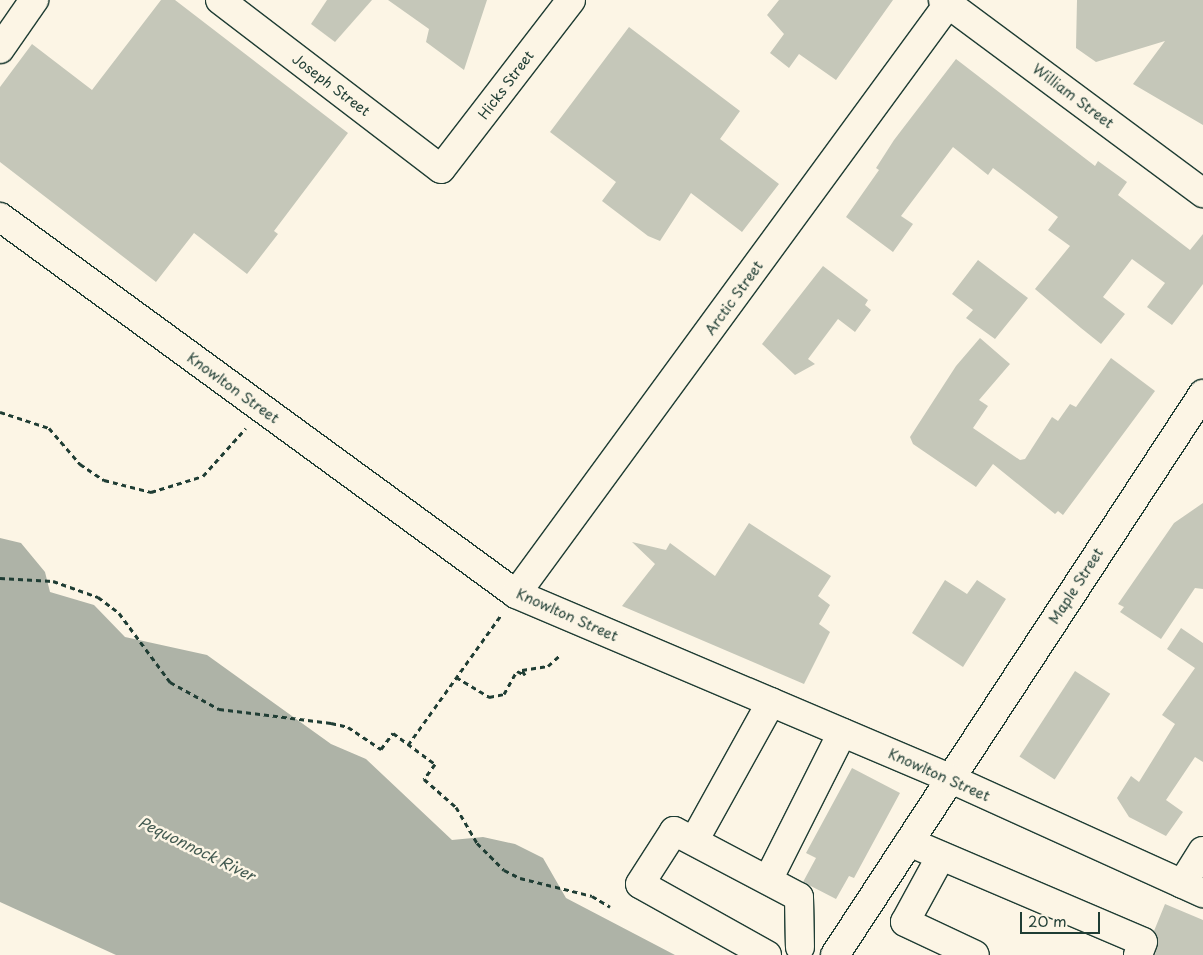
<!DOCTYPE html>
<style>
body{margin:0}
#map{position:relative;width:1203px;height:955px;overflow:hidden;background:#fcf5e5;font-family:"Playpen Sans",sans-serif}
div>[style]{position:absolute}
.water>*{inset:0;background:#aeb3a7}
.building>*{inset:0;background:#c5c7b9;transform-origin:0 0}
.path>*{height:3px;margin-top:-1.5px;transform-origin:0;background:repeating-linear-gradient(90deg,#1f3d34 0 5px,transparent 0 9px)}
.roads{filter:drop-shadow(1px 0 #1f3d34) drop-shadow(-1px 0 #1f3d34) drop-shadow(0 1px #1f3d34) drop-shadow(0 -1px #1f3d34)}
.minor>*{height:28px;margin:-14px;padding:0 14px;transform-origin:14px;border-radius:14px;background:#fcf5e5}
.major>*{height:28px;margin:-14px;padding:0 14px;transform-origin:14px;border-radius:14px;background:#fcf5e5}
span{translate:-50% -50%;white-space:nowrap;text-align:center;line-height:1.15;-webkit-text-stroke:5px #fcf5e5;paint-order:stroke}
.street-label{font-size:14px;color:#1f3d34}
.water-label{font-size:15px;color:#435a51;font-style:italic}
.scale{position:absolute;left:1020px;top:912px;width:80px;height:22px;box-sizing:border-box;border:2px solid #1f3d34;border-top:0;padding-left:6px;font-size:15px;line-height:18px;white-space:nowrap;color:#1f3d34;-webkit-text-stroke:4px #fcf5e5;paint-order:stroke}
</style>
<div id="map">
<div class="water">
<div style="clip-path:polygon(0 538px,21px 543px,45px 572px,50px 592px,94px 605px,125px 637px,207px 655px,331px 744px,366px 759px,452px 840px,483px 837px,515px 844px,543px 858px,566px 898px,675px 955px,116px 955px,0 902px)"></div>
</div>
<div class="building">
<div style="clip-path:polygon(161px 0,175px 0,348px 133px,274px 231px,278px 234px,247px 274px,194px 233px,156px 282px,0 162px,0 87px,32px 44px,92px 90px)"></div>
<div style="clip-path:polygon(327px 0,372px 0,335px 42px,311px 24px)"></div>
<div style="clip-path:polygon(388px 0,487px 0,464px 70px,426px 42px,429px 29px)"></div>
<div style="clip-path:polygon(779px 0,893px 0,836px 80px,799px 54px,789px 68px,770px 53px,784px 34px,767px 15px)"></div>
<div style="clip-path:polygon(1077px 0,1203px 0,1203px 125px,1133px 84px,1165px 41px,1096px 62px,1076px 48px)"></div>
<div style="clip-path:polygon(629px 27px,740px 111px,720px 139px,779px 184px,742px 232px,691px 193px,660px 241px,648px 236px,602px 201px,616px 182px,550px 132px)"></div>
<div style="clip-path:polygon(956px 59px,1095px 166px,1098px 161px,1127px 182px,1118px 195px,1190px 250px,1203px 234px,1203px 284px,1172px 325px,1147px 307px,1165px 283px,1132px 259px,1103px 297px,1125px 314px,1101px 344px,1081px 328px,1035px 289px,1070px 246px,1048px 230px,1058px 217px,997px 171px,993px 168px,988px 175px,953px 147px,901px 216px,913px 224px,893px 252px,846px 217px,879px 170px,876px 168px,894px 140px)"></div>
<div style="clip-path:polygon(978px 260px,1028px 298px,995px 339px,966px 318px,973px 310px,952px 294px)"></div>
<div style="clip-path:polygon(823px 266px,868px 300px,865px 305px,871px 310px,855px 332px,838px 319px,808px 359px,815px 364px,795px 375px,762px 344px)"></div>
<div style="clip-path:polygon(980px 338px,1010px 364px,979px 400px,988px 406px,973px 428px,1020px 460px,1025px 459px,1052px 417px,1058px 421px,1070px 404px,1076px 407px,1111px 358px,1155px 391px,1063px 515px,1058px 511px,1055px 514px,993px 464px,976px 487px,913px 444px,910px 437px,956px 366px)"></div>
<div style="clip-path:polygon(1203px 503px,1203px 589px,1195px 588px,1161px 639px,1120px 612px,1124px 607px,1118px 604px,1174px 523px)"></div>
<div style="clip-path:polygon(749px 523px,831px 576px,818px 596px,830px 605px,819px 624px,830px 632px,804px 684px,622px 606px,655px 564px,632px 542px,666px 550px,670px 543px,715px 576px)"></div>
<div style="clip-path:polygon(945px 580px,967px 594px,977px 580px,1006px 599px,963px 667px,912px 633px)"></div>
<div style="clip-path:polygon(1181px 628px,1203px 643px,1203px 762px,1195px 757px,1166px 800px,1183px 812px,1166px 836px,1129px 817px,1117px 798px,1131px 776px,1139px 782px,1175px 724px,1162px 715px,1195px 668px,1167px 649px)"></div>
<div style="left:1075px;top:671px;width:42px;height:102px;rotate:33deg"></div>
<div style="clip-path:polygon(852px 768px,900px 793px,854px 878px,849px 876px,836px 899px,803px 882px,816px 858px,806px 853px)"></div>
<div style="clip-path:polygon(1165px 904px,1203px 920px,1203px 955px,1155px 955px,1158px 940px,1154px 931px)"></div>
</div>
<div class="path">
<div style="left:0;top:412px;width:52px;rotate:18.1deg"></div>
<div style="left:49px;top:428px;width:48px;rotate:49.3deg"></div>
<div style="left:80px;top:464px;width:29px;rotate:34deg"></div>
<div style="left:104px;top:480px;width:49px;rotate:14.3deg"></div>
<div style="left:151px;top:492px;width:54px;rotate:-17.1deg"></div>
<div style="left:203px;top:476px;width:64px;rotate:-48.1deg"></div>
<div style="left:0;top:578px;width:53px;rotate:3.2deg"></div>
<div style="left:53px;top:581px;width:48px;rotate:19.6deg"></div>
<div style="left:98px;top:597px;width:26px;rotate:37deg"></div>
<div style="left:119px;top:613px;width:86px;rotate:53.5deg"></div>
<div style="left:170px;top:682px;width:56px;rotate:28.9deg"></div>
<div style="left:219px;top:709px;width:113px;rotate:7.1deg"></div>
<div style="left:331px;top:723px;width:17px;rotate:13deg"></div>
<div style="left:348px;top:727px;width:40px;rotate:34deg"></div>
<div style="left:381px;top:749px;width:20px;rotate:-53deg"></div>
<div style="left:393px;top:733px;width:52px;rotate:36.4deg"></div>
<div style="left:435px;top:764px;width:19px;rotate:126deg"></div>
<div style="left:424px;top:779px;width:43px;rotate:41.2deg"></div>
<div style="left:456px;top:807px;width:42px;rotate:59.7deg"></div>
<div style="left:477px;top:843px;width:38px;rotate:45deg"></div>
<div style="left:504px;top:870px;width:18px;rotate:27deg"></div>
<div style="left:520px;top:878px;width:74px;rotate:14deg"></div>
<div style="left:592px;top:896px;width:21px;rotate:31deg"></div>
<div style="left:456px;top:677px;width:39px;rotate:31deg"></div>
<div style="left:489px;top:697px;width:15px;rotate:-11deg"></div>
<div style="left:504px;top:694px;width:26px;rotate:-61deg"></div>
<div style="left:517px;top:671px;width:9px;rotate:27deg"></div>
<div style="left:525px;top:675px;width:6px;rotate:-121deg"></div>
<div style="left:522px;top:670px;width:26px;rotate:-9deg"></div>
<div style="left:548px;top:666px;width:15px;rotate:-42deg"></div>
<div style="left:408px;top:745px;width:160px;rotate:-54.4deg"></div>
</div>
<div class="roads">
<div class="minor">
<div style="left:220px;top:0;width:278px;rotate:37.4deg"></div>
<div style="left:441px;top:169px;width:213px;rotate:-52.4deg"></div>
<div style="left:943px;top:0;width:324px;rotate:36.6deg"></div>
<div style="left:0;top:49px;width:60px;rotate:-55.2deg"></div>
<div style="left:694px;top:841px;width:159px;rotate:-61deg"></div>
<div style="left:909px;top:842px;width:254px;rotate:23.1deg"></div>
<div style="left:1143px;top:942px;width:14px;rotate:111deg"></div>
<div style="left:941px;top:856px;width:75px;rotate:118.6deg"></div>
<div style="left:905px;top:922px;width:77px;rotate:25.2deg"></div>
<div style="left:768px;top:880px;width:165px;rotate:-63.3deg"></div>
<div style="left:1182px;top:884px;width:39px;rotate:-58deg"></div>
<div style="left:767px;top:955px;width:145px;rotate:-150.8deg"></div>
<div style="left:640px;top:884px;width:63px;rotate:-57.3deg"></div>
<div style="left:674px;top:831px;width:141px;rotate:27.8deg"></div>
<div style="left:799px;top:897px;width:50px;rotate:88.9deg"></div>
<div style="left:835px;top:955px;width:671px;rotate:-56.74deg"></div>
</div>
<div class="major">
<div style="left:0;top:217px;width:639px;rotate:36.15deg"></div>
<div style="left:516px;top:594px;width:470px;rotate:23deg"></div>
<div style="left:949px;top:778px;width:279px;rotate:24.4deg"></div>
<div style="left:516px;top:594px;width:736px;rotate:-53.78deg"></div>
</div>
</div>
<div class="street-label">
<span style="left:331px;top:85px;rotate:37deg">Joseph Street</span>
<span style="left:506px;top:85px;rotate:-53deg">Hicks Street</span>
<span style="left:1073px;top:96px;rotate:37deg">William Street</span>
<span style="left:734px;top:298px;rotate:-54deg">Arctic Street</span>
<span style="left:233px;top:388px;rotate:36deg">Knowlton Street</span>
<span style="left:1076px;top:586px;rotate:-57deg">Maple Street</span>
<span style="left:567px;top:615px;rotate:24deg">Knowlton Street</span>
<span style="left:939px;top:775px;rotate:24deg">Knowlton Street</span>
</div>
<div class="water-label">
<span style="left:197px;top:848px;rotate:26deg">Pequonnock River</span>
</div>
<div class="scale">20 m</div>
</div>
